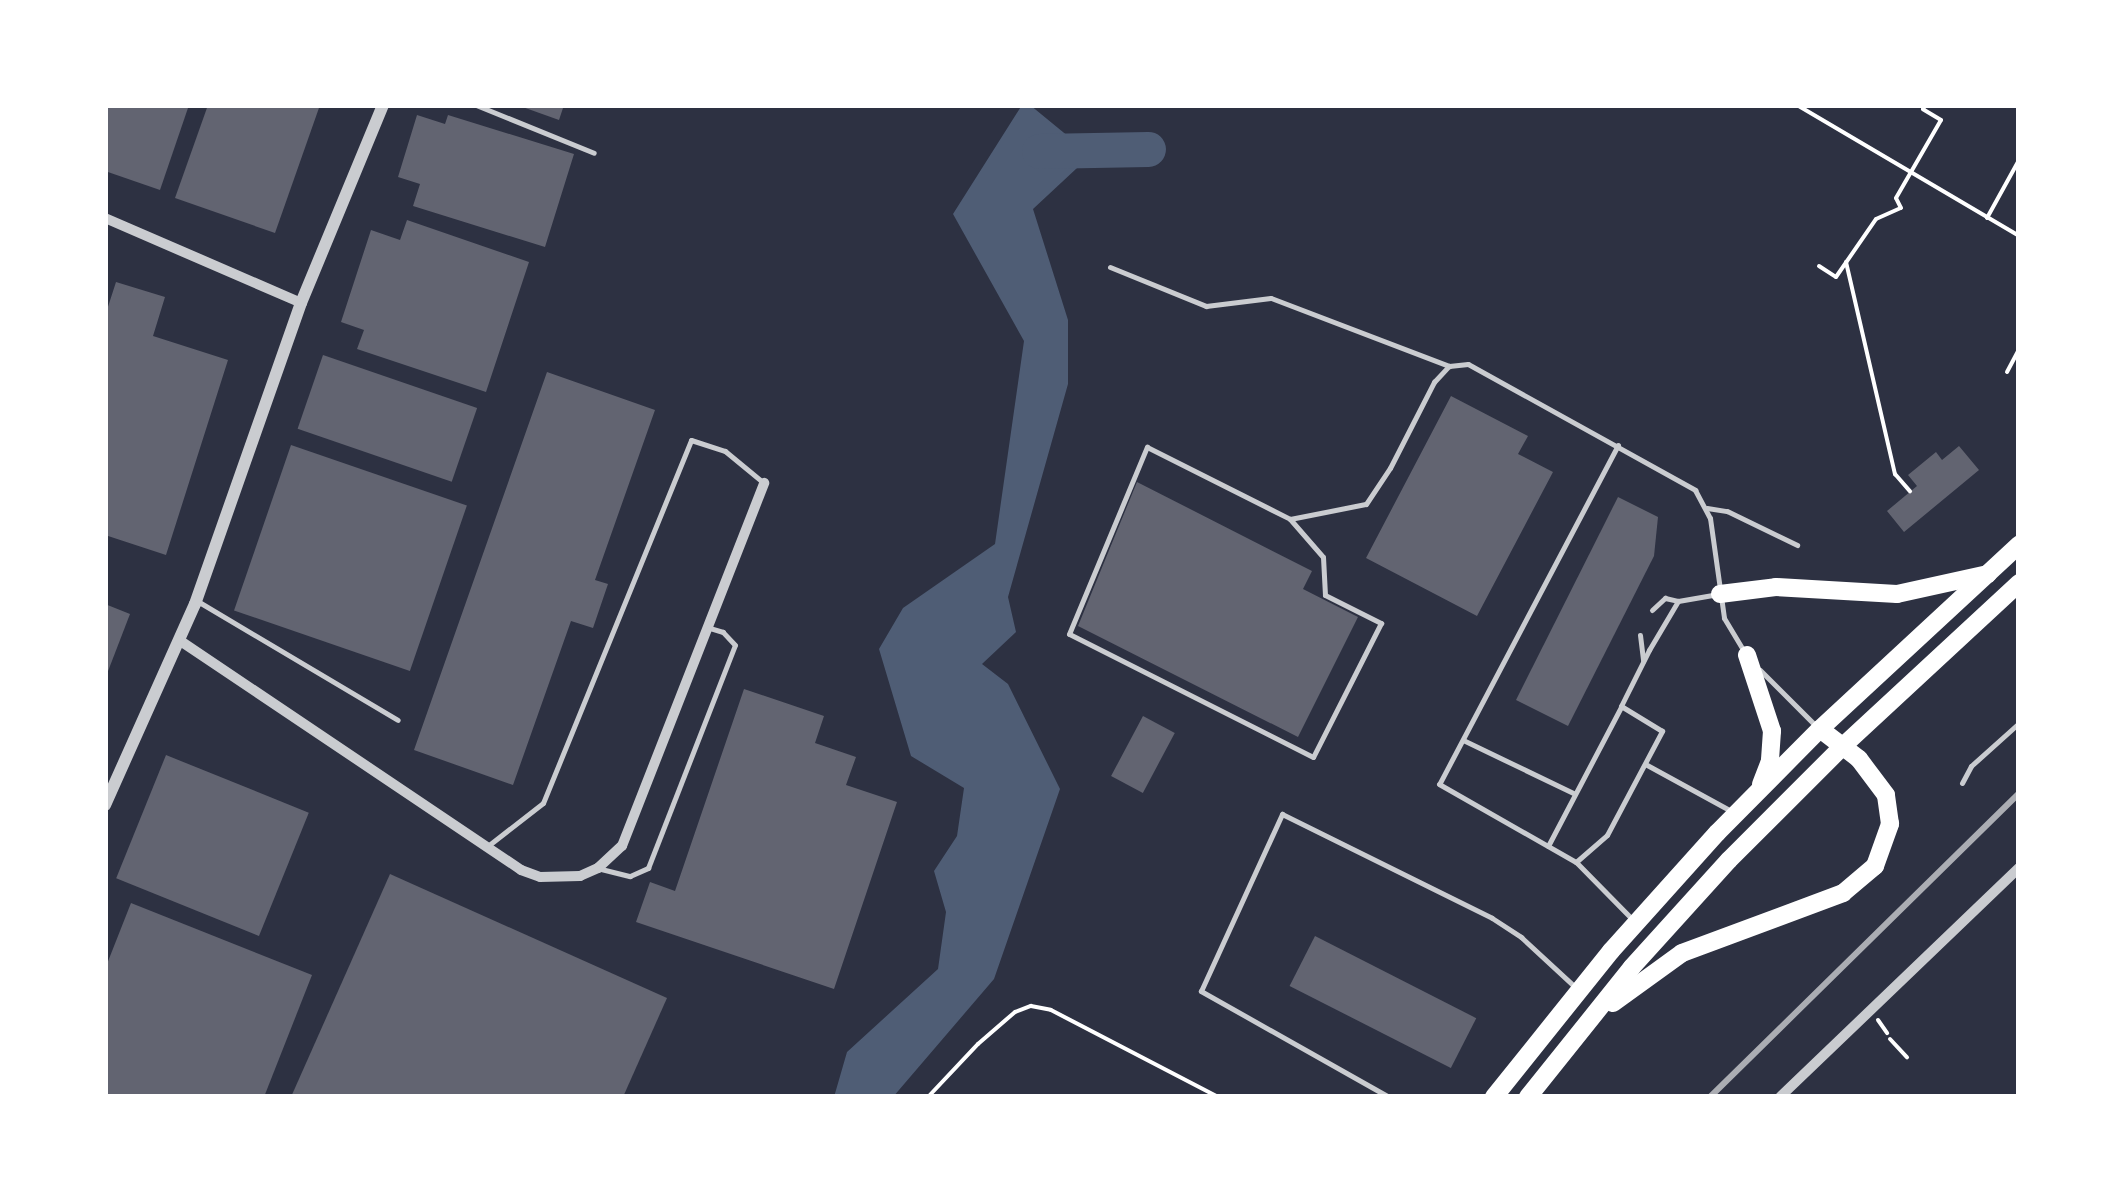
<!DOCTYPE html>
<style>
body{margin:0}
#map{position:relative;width:2124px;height:1202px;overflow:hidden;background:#2d3142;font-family:"Noto Serif",serif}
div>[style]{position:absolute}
.water>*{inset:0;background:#4f5d75}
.river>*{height:35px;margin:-17.5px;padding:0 17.5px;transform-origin:17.5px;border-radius:17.5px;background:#4f5d75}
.building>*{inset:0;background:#626471;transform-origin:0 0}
.path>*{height:4px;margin:-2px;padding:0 2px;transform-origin:2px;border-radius:2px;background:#fff}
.service>*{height:5px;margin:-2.5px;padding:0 2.5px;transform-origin:2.5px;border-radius:2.5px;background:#caccd0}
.minor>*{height:10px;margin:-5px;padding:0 5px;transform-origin:5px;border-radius:5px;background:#caccd0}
.tertiary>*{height:12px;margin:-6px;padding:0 6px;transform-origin:6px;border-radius:6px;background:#caccd0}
.primary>*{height:18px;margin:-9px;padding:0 9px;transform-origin:9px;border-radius:9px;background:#fff}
.rail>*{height:6px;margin:-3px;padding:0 3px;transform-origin:3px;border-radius:3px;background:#abadb3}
span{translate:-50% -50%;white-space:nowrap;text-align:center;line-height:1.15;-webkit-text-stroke:9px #fff;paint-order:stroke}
.frame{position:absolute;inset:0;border:108px solid #fff;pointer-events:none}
</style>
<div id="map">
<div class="water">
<div style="clip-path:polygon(1022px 105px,1030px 105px,1091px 155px,1033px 209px,1068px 320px,1068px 384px,1008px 597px,1016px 632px,982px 664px,1008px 684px,1060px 789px,994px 979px,893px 1097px,834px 1097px,847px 1052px,938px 969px,946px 912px,934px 871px,957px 836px,964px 788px,911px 756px,879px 649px,903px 608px,995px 544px,1024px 341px,953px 214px)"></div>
</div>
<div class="river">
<div style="left:1039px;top:151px;width:109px;rotate:-1.1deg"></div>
</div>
<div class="building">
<div style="clip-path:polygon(105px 105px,189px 105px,160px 190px,105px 171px)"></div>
<div style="clip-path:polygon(208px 105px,320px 105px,275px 233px,175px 198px)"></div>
<div style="clip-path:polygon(517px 105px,564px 105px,559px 120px)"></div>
<div style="clip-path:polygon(417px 115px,445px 124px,448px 115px,574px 154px,545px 247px,413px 206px,420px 184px,398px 177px)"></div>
<div style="clip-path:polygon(407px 220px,529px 262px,486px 392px,357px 349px,364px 330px,341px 322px,371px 230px,400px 240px)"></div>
<div style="clip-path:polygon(116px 282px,165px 297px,153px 336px,228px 360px,166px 555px,105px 535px,105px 316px)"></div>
<div style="left:323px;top:355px;width:163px;height:78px;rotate:19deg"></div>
<div style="clip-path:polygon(547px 372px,655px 410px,595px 580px,608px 584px,593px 628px,571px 621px,513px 785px,414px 750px)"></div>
<div style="clip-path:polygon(1451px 396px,1528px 436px,1518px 454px,1553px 472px,1477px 616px,1366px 558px)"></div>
<div style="left:291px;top:445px;width:186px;height:175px;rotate:19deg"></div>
<div style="clip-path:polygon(1959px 446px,1979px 470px,1904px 532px,1887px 511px,1917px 486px,1908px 475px,1936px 452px,1942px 460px)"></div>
<div style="clip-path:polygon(1137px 482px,1312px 571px,1303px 589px,1358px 617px,1298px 737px,1078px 626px)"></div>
<div style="clip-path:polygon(1618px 497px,1658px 517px,1654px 556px,1568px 726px,1516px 700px)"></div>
<div style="clip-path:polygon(105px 604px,130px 614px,105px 679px)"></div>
<div style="clip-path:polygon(744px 689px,824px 716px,815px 743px,856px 757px,846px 785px,897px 802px,834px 989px,636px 922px,650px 882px,675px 891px)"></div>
<div style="left:1143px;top:716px;width:36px;height:68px;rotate:28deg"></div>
<div style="left:166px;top:755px;width:154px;height:133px;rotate:22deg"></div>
<div style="clip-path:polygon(390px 874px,667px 998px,623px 1097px,291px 1097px)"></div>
<div style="clip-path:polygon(131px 903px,312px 975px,264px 1097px,105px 1097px,105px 969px)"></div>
<div style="left:1315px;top:936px;width:181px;height:56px;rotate:27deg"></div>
</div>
<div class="path">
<div style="left:1797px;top:105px;width:258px;rotate:30.5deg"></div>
<div style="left:1987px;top:218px;width:66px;rotate:-61.1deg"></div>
<div style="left:1846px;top:262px;width:218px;rotate:77deg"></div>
<div style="left:1895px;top:474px;width:23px;rotate:49deg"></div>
<div style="left:1819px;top:266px;width:20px;rotate:33deg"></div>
<div style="left:1836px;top:277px;width:70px;rotate:-55.4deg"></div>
<div style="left:1876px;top:219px;width:27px;rotate:-24deg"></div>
<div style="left:1901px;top:208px;width:11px;rotate:-117deg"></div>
<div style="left:1896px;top:198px;width:90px;rotate:-60deg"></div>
<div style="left:1941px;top:120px;width:21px;rotate:-149deg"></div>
<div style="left:1923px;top:109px;width:4px;rotate:-63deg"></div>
<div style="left:2007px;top:372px;width:26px;rotate:-62deg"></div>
<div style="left:1878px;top:1020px;width:16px;rotate:55deg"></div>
<div style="left:1890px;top:1039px;width:25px;rotate:47deg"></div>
<div style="left:928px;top:1097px;width:73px;rotate:-46.7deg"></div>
<div style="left:978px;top:1044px;width:49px;rotate:-40.9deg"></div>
<div style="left:1015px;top:1012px;width:17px;rotate:-21deg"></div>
<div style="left:1031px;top:1006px;width:20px;rotate:11deg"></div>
<div style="left:1051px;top:1010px;width:188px;rotate:27.5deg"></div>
</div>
<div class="service">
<div style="left:476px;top:105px;width:127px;rotate:22.1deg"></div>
<div style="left:1110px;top:267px;width:104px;rotate:22.1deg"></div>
<div style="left:1206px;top:306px;width:65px;rotate:-7deg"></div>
<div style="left:1271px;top:298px;width:191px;rotate:20.9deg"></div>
<div style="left:1618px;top:445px;width:383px;rotate:117.8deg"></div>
<div style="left:1439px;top:784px;width:158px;rotate:29.7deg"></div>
<div style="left:1576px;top:862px;width:81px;rotate:45.5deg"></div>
<div style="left:1707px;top:508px;width:20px;rotate:9deg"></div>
<div style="left:1727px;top:511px;width:78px;rotate:25.9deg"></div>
<div style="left:1290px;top:519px;width:50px;rotate:49deg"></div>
<div style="left:1323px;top:557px;width:38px;rotate:87deg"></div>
<div style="left:1325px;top:595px;width:63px;rotate:26.6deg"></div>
<div style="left:1381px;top:623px;width:150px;rotate:116.9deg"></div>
<div style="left:1313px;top:757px;width:273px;rotate:-153.2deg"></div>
<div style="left:1069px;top:634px;width:203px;rotate:-67.4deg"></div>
<div style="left:1147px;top:447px;width:160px;rotate:26.7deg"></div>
<div style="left:1290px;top:519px;width:77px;rotate:-11.2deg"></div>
<div style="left:1366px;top:504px;width:43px;rotate:-56.3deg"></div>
<div style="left:1390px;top:468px;width:97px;rotate:-62.9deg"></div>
<div style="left:1434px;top:382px;width:22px;rotate:-47deg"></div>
<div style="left:1449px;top:366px;width:19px;rotate:-6deg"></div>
<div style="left:1468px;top:364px;width:260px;rotate:29deg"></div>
<div style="left:1695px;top:490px;width:32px;rotate:62deg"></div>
<div style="left:1710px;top:518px;width:101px;rotate:82deg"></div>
<div style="left:1724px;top:618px;width:37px;rotate:59deg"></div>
<div style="left:199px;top:602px;width:231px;rotate:30.7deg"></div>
<div style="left:1652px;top:610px;width:18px;rotate:-43deg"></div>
<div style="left:1665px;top:598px;width:13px;rotate:13deg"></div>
<div style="left:1640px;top:635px;width:26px;rotate:83deg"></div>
<div style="left:1760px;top:670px;width:79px;rotate:45deg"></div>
<div style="left:1463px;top:740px;width:124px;rotate:25.7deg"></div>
<div style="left:1647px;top:765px;width:98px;rotate:28.7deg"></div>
<div style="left:1962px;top:783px;width:19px;rotate:-62deg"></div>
<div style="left:1971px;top:766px;width:64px;rotate:-41.9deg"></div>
<div style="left:489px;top:845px;width:68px;rotate:-37.9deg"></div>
<div style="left:543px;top:803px;width:392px;rotate:-67.8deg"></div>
<div style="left:691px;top:440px;width:36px;rotate:18deg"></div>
<div style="left:725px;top:451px;width:50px;rotate:39.4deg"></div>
<div style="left:1548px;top:846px;width:157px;rotate:-62.3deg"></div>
<div style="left:1576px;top:862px;width:41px;rotate:-41.1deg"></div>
<div style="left:1607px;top:835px;width:118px;rotate:-62.1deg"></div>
<div style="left:1662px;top:731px;width:48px;rotate:-148.6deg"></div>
<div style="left:1621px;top:706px;width:63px;rotate:-63.4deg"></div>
<div style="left:1649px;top:650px;width:57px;rotate:-59.4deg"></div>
<div style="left:1678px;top:601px;width:41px;rotate:-9.9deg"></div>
<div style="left:601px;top:869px;width:30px;rotate:14deg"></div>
<div style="left:630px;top:876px;width:20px;rotate:-24deg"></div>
<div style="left:648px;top:868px;width:239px;rotate:-68.7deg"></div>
<div style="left:735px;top:645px;width:18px;rotate:-133deg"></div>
<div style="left:723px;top:632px;width:17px;rotate:-163deg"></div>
<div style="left:1389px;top:1097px;width:216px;rotate:-150.6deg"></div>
<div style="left:1201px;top:991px;width:195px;rotate:-65.4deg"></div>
<div style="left:1282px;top:814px;width:234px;rotate:26.3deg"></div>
<div style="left:1492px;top:918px;width:35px;rotate:33deg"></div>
<div style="left:1521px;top:937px;width:75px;rotate:42.8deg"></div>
</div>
<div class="minor">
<div style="left:105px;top:218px;width:214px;rotate:23.4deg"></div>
<div style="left:179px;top:640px;width:412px;rotate:33.9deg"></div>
<div style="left:521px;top:870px;width:20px;rotate:20deg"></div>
<div style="left:540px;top:877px;width:40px;rotate:-1.4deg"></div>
<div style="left:580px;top:876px;width:20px;rotate:-24deg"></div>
<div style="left:598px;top:868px;width:33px;rotate:-43deg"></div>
<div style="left:622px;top:846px;width:390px;rotate:-68.6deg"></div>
<div style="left:1780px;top:1097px;width:331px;rotate:-43.8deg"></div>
</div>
<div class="tertiary">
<div style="left:105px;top:805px;width:220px;rotate:-65.9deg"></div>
<div style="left:195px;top:604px;width:319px;rotate:-70.6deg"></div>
<div style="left:301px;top:303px;width:214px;rotate:-67.5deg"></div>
</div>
<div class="primary">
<div style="left:1720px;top:594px;width:56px;rotate:-7.1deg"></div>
<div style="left:1776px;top:587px;width:121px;rotate:3.3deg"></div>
<div style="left:1897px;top:594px;width:93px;rotate:-12.4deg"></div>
<div style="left:1747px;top:655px;width:80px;rotate:71.8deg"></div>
<div style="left:1772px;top:731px;width:30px;rotate:94deg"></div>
<div style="left:1770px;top:761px;width:25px;rotate:111deg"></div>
<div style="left:1613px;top:1003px;width:85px;rotate:-35.9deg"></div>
<div style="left:1682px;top:953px;width:172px;rotate:-20.4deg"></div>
<div style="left:1843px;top:893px;width:42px;rotate:-40.2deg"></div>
<div style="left:1875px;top:866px;width:45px;rotate:-70.3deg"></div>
<div style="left:1890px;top:824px;width:29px;rotate:-98deg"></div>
<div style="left:1886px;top:795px;width:45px;rotate:-126.9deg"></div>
<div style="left:1859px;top:759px;width:49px;rotate:-142.4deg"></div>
<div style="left:1494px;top:1097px;width:187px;rotate:-51.3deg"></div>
<div style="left:1611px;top:951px;width:159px;rotate:-48.1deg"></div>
<div style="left:1717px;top:833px;width:146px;rotate:-45.3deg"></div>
<div style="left:1820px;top:729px;width:271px;rotate:-42.8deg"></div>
<div style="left:1528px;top:1097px;width:166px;rotate:-51.3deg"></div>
<div style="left:1632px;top:967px;width:144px;rotate:-47.8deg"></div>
<div style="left:1729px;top:860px;width:160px;rotate:-45deg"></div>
<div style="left:1842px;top:747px;width:241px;rotate:-42.8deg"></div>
</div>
<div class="rail">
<div style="left:1710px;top:1097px;width:433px;rotate:-44.5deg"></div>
</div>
<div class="frame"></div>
</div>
